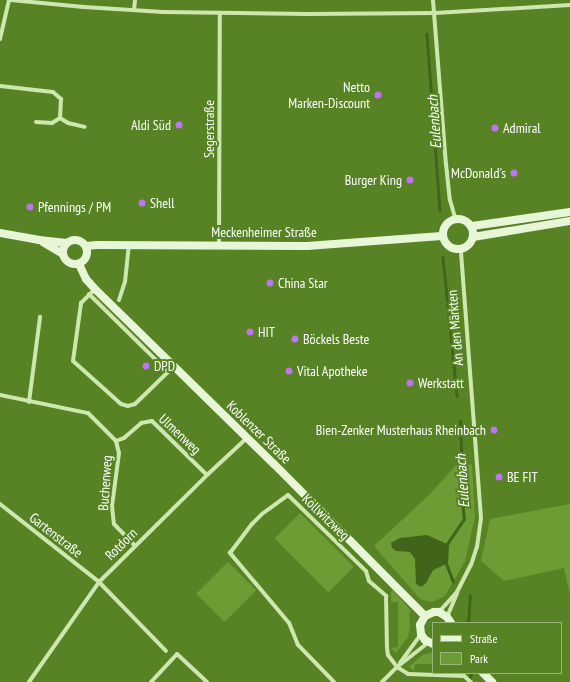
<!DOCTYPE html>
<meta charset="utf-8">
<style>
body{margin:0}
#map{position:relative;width:570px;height:682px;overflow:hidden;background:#578325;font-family:"PT Sans Narrow",sans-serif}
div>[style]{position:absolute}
.green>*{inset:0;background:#6c9c33;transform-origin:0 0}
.water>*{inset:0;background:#41631a}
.stream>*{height:2.5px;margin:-1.25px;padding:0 1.25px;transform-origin:1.25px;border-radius:1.25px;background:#41631a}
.street>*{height:4px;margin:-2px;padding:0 2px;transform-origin:2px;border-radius:2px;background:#cee7ae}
.secondary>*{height:8px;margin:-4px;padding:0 4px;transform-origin:4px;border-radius:4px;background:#e8f6d8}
.secondary>.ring{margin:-4px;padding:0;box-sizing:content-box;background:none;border:8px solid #e8f6d8;border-radius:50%}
.dots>*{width:11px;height:11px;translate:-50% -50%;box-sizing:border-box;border:2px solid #578325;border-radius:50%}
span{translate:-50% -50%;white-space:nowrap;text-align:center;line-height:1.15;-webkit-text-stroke:4px #578325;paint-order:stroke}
.poi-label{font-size:14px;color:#fff}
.right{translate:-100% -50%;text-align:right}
.left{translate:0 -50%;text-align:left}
.street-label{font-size:14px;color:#fff}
.water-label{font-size:15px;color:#fff;font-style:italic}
.legend{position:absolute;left:432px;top:622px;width:130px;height:52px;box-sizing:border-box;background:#578325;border:1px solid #9ab57c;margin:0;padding:5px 7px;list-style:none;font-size:12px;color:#fff}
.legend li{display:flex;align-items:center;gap:8px;height:20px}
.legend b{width:20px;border:1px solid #9ab57c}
</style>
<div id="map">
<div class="green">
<div style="clip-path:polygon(evenodd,472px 464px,475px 517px,465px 561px,445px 596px,432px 602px,420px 599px,374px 546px,431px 493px,456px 465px,472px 464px,410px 552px,433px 570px,426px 583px,416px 584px,416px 559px,410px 552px)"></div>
<div style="clip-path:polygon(570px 504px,570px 595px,564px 568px,504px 581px,481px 561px,490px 519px)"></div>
<div style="left:300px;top:513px;width:76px;height:36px;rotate:45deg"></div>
<div style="left:228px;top:562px;width:40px;height:45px;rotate:45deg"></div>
<div style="clip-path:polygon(393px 590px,411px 611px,409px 615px,410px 625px,408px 637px,396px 653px,391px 648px,398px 647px,398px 602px,391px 602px,391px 592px)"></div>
<div style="clip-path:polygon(433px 652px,433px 664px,415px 664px,414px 671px,409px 667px,422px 655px)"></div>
</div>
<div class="water">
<div style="clip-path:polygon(427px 535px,447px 544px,446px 564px,433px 570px,426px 583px,421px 587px,416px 584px,415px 559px,410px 552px,396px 551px,392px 548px,391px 543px,400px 538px)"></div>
</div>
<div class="stream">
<div style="left:427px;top:34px;width:176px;rotate:85.8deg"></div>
<div style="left:443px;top:257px;width:140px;rotate:84.2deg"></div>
<div style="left:453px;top:582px;width:19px;rotate:-111deg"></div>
<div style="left:446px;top:564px;width:20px;rotate:-87deg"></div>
<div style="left:447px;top:544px;width:30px;rotate:-56deg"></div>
<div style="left:464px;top:519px;width:34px;rotate:-97deg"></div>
<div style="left:460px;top:485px;width:35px;rotate:-88deg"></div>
<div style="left:461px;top:450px;width:29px;rotate:-92deg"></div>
<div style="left:468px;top:623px;width:27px;rotate:-86deg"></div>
<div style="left:469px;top:680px;width:7px;rotate:-74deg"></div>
</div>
<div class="street">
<div style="left:11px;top:0;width:73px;rotate:5.5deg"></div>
<div style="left:84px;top:7px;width:79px;rotate:3.6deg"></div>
<div style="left:163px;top:12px;width:145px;rotate:0.8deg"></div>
<div style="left:308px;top:14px;width:127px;rotate:-0.5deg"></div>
<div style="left:435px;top:13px;width:135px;rotate:-3.4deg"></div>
<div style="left:433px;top:0;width:165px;rotate:85.5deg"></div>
<div style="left:446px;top:164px;width:36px;rotate:84deg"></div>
<div style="left:450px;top:200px;width:19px;rotate:74deg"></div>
<div style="left:134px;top:10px;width:10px;rotate:-84deg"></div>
<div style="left:0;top:39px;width:40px;rotate:-77deg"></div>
<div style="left:0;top:86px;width:53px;rotate:6.5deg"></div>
<div style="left:53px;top:92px;width:11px;rotate:41deg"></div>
<div style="left:61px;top:99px;width:19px;rotate:93deg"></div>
<div style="left:60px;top:118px;width:9px;rotate:32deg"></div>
<div style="left:68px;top:123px;width:17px;rotate:13deg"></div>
<div style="left:36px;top:122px;width:16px;rotate:4deg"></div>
<div style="left:52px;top:123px;width:9px;rotate:-32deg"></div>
<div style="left:219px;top:245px;width:232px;rotate:-89.8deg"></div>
<div style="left:89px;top:294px;width:111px;rotate:44.6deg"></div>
<div style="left:168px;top:372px;width:46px;rotate:135.9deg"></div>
<div style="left:135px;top:404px;width:7px;rotate:164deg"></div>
<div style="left:128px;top:406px;width:7px;rotate:-164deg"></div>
<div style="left:121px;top:404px;width:64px;rotate:-138.1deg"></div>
<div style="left:73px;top:361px;width:59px;rotate:-82.1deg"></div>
<div style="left:81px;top:303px;width:20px;rotate:-45deg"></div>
<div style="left:119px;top:300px;width:19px;rotate:-72deg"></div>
<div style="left:125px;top:282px;width:37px;rotate:-84deg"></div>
<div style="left:0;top:395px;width:90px;rotate:11.6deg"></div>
<div style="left:88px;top:413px;width:40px;rotate:45deg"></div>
<div style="left:116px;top:441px;width:12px;rotate:76deg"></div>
<div style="left:119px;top:453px;width:53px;rotate:97.5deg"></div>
<div style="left:112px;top:506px;width:18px;rotate:84deg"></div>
<div style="left:114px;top:524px;width:30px;rotate:46deg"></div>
<div style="left:29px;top:402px;width:86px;rotate:-82.6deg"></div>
<div style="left:116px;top:441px;width:9px;rotate:-21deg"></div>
<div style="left:124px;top:438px;width:23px;rotate:-41deg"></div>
<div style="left:141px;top:423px;width:11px;rotate:-10deg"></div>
<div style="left:152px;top:421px;width:77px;rotate:44.5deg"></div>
<div style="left:0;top:504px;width:126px;rotate:38.2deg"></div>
<div style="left:99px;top:582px;width:96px;rotate:45.8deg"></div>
<div style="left:439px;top:612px;width:27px;rotate:-48deg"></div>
<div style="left:457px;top:592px;width:30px;rotate:-63deg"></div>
<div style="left:471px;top:565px;width:19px;rotate:-72deg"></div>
<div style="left:477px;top:547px;width:29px;rotate:-82deg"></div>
<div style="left:481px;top:518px;width:270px;rotate:-94.3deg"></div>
<div style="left:447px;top:617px;width:26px;rotate:-67deg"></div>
<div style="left:400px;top:663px;width:36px;rotate:-54deg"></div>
<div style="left:29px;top:682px;width:122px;rotate:-55deg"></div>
<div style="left:99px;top:582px;width:152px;rotate:-44.7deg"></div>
<div style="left:207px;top:475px;width:54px;rotate:-42.8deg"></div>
<div style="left:151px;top:682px;width:38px;rotate:-47deg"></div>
<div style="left:177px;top:654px;width:41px;rotate:43deg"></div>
<div style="left:334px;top:682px;width:52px;rotate:-134.2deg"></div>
<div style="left:298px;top:645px;width:24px;rotate:-112deg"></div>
<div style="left:289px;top:623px;width:92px;rotate:-130.1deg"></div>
<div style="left:230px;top:553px;width:36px;rotate:-53deg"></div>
<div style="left:252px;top:524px;width:14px;rotate:-45deg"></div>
<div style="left:262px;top:514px;width:32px;rotate:-36deg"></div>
<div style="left:288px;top:495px;width:109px;rotate:44.3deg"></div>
<div style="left:366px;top:571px;width:10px;rotate:73deg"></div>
<div style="left:369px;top:581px;width:23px;rotate:41deg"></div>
<div style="left:386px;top:596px;width:52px;rotate:88.9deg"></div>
<div style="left:387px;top:648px;width:7px;rotate:82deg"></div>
<div style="left:388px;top:655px;width:15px;rotate:53deg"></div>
<div style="left:397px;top:667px;width:13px;rotate:32deg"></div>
<div style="left:408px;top:674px;width:56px;rotate:2deg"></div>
<div style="left:464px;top:676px;width:9px;rotate:41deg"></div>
<div style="left:382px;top:682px;width:21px;rotate:-45deg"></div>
<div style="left:397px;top:667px;width:41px;rotate:-38deg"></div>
</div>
<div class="secondary">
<div class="ring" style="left:443px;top:219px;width:22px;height:22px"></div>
<div style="left:472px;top:226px;width:99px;rotate:-8.1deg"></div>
<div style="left:0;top:233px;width:40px;rotate:10deg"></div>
<div style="left:39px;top:240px;width:28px;rotate:6deg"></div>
<div style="left:473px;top:237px;width:98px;rotate:-9.4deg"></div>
<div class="ring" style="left:63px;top:240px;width:16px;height:16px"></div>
<div style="left:43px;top:242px;width:23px;rotate:31deg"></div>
<div style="left:86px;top:246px;width:11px;rotate:-5deg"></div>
<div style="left:97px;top:245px;width:210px;rotate:0.3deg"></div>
<div style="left:307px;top:246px;width:135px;rotate:-4.2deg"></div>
<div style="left:79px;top:264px;width:17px;rotate:65deg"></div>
<div style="left:86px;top:279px;width:13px;rotate:48deg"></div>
<div style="left:95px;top:289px;width:250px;rotate:44.4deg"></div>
<div style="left:274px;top:464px;width:214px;rotate:45.2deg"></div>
<div style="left:433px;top:644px;width:9px;rotate:-153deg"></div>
<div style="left:425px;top:640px;width:7px;rotate:-124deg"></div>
<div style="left:421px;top:634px;width:9px;rotate:-96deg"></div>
<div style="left:420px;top:625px;width:10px;rotate:-61deg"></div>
<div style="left:425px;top:616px;width:10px;rotate:-24deg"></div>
<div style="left:434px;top:612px;width:5px"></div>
<div style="left:439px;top:612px;width:9px;rotate:32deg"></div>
<div style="left:447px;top:617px;width:7px;rotate:56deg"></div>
<div style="left:483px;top:673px;width:13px;rotate:45deg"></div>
</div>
<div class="dots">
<div style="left:378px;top:95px;background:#c072f1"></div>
<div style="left:179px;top:125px;background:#c072f1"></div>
<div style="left:495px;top:128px;background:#c072f1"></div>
<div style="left:514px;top:173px;background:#c072f1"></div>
<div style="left:410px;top:180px;background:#c072f1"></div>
<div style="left:142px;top:203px;background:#c072f1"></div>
<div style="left:30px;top:207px;background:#c072f1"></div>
<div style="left:270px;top:283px;background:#c072f1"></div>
<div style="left:250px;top:332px;background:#c072f1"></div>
<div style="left:295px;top:339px;background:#c072f1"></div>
<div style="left:146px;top:366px;background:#c072f1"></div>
<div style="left:289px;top:371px;background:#c072f1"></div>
<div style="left:410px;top:383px;background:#c072f1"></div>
<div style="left:494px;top:430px;background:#c072f1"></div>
<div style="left:499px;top:477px;background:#c072f1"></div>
</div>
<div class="poi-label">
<span class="right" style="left:370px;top:95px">Netto<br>Marken-Discount</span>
<span class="right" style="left:171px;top:125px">Aldi Süd</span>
<span class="left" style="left:503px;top:128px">Admiral</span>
<span class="right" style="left:506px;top:173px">McDonald's</span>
<span class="right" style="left:402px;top:180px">Burger King</span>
<span class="left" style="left:150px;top:203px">Shell</span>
<span class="left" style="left:38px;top:207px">Pfennings / PM</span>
<span class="left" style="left:278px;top:283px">China Star</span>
<span class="left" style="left:258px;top:332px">HIT</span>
<span class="left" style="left:303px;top:339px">Böckels Beste</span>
<span class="left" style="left:154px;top:366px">DPD</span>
<span class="left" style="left:297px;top:371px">Vital Apotheke</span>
<span class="left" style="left:418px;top:383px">Werkstatt</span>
<span class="right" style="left:486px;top:430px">Bien-Zenker Musterhaus Rheinbach</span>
<span class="left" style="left:507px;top:477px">BE FIT</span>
</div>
<div class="street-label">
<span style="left:209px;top:129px;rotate:-90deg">Segerstraße</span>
<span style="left:264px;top:232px">Meckenheimer Straße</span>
<span style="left:455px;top:328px;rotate:-95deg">An den Märkten</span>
<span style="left:259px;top:432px;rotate:44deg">Koblenzer Straße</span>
<span style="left:180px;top:434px;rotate:43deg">Ulmenweg</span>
<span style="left:105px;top:483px;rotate:-86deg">Buchenweg</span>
<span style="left:326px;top:517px;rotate:44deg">Kollwitzweg</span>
<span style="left:56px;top:535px;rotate:38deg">Gartenstraße</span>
<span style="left:121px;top:544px;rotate:-45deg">Rotdorn</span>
</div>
<div class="water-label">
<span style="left:434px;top:122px;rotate:-94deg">Eulenbach</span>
<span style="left:462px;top:481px;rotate:-94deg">Eulenbach</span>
</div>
<ul class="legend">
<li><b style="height:5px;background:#e8f6d8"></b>Straße</li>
<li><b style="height:11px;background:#6c9c33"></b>Park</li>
</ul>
</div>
